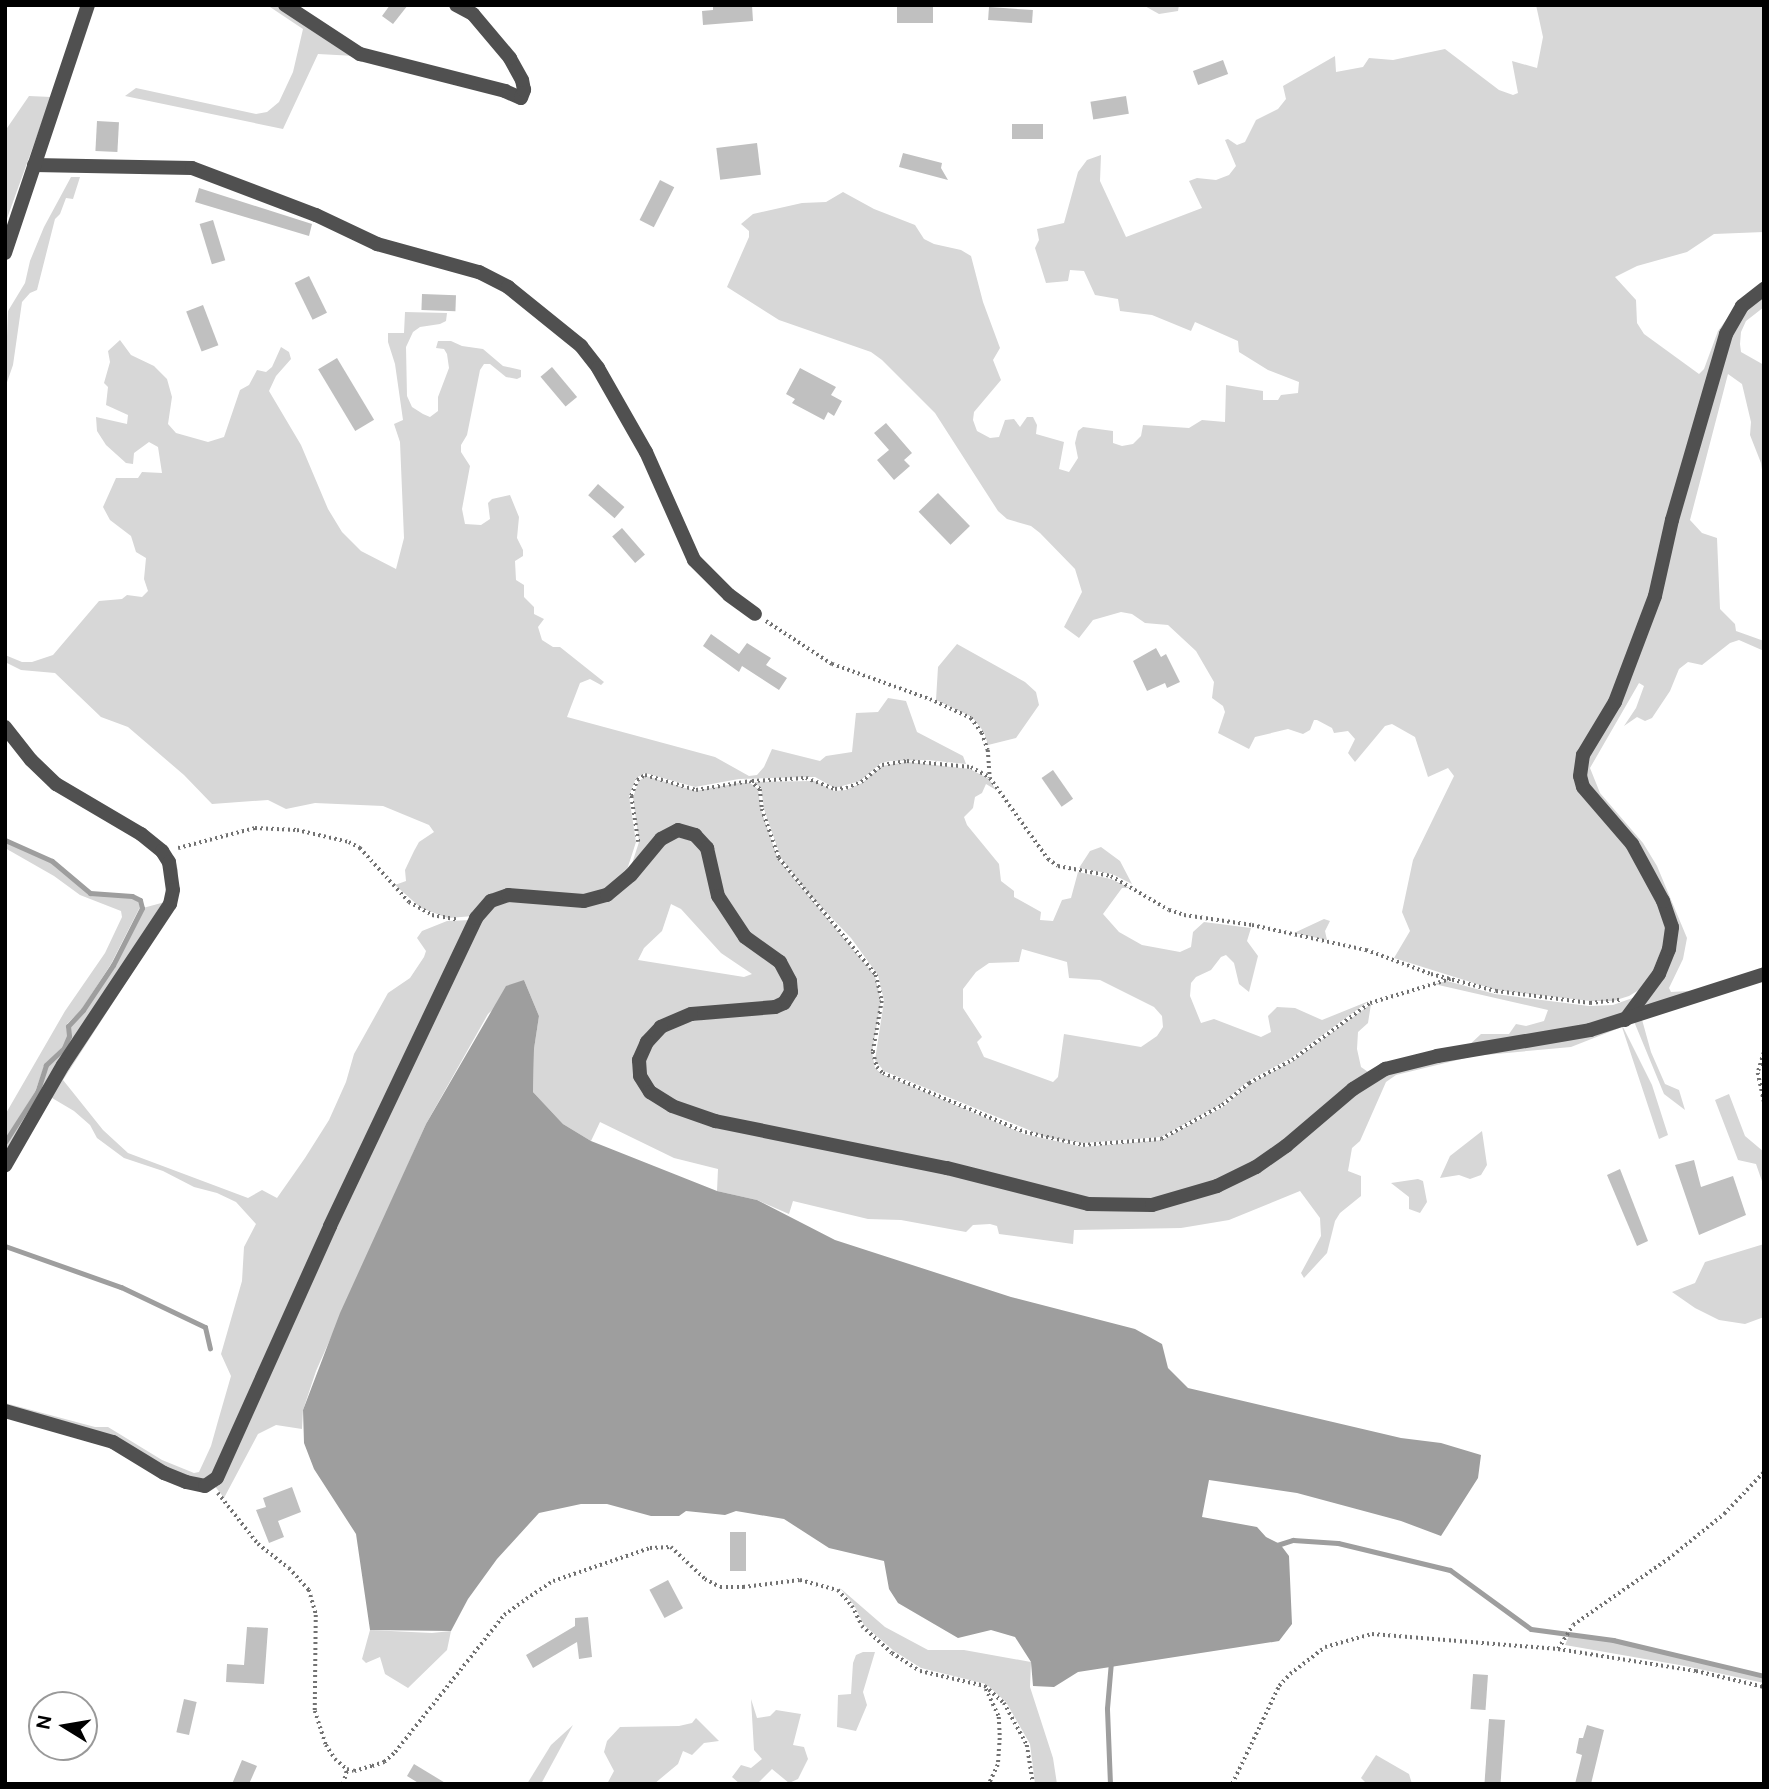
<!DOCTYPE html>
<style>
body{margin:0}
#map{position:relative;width:1769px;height:1789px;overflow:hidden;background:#fff;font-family:"DM Sans",sans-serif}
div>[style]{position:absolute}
.green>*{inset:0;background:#d7d7d7}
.water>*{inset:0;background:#9e9e9e}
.stream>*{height:5px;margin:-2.5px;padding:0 2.5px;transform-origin:2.5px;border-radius:2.5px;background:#9e9e9e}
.building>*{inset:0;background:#c0c0c0;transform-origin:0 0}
.path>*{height:3.5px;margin-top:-1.75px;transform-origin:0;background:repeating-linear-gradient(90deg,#727272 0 2px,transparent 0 5.5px)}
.street>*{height:14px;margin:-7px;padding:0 7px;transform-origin:7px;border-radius:7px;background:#505050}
span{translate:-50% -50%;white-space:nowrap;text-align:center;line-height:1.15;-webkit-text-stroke:5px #fff;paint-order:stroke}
.frame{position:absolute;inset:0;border:7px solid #000;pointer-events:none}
.north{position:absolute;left:28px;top:1691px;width:70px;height:70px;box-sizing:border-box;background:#fff;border:2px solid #999;border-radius:50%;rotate:281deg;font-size:19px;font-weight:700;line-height:28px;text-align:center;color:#000}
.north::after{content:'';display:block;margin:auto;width:24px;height:32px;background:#000;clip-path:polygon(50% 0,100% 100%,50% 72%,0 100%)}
</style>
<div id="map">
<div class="green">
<div style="clip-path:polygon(267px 5px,280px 5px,355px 56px,318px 54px,283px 129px,125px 96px,136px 88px,256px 114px,267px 112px,279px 102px,293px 72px,303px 29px)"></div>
<div style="clip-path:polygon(1143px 5px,1179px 5px,1178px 11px,1159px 14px)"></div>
<div style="clip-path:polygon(1536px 5px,1764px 5px,1764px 232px,1714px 234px,1687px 252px,1637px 266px,1615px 277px,1636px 300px,1637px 323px,1644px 334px,1699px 374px,1704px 369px,1718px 331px,1732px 312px,1657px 573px,1620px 682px,1577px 766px,1659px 902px,1667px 936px,1647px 985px,1629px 996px,1613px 1001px,1590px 1001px,1496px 990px,1394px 958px,1410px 931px,1402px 912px,1413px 860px,1454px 776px,1448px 768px,1428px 777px,1415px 737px,1392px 724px,1385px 726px,1355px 762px,1348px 753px,1355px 739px,1348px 731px,1334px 733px,1332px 728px,1317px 720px,1314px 720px,1310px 730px,1303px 734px,1288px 729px,1255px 737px,1249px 749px,1218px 733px,1225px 712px,1223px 706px,1212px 698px,1214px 682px,1196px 651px,1168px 625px,1145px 623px,1132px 614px,1121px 612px,1093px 620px,1079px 638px,1064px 627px,1082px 592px,1075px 569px,1040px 533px,1031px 526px,1007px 519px,998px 511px,935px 413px,882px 360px,871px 352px,779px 320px,727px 287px,749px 237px,749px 231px,741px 224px,753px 214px,802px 203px,826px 202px,843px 192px,874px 209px,915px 225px,924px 239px,934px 244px,961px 250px,971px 256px,983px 302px,1000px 348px,993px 360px,1001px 380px,974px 412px,973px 420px,977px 431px,990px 438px,999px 437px,1005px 420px,1014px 419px,1020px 427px,1027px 417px,1033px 417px,1037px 425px,1036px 434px,1064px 442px,1059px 469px,1069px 472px,1078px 458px,1075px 443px,1078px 431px,1083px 427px,1113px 431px,1113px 443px,1122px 446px,1133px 444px,1141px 436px,1143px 425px,1189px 428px,1202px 420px,1225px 422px,1226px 385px,1263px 391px,1263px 400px,1278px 400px,1281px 395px,1298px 393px,1299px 382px,1268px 370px,1239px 352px,1238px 341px,1195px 322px,1191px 331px,1152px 315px,1120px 311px,1118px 299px,1095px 295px,1084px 271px,1070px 270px,1068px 281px,1046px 283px,1035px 248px,1039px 240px,1037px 229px,1064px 223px,1078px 172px,1087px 160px,1101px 155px,1100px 181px,1126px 237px,1202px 208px,1189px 181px,1197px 178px,1216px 180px,1229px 175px,1236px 166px,1225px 140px,1228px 139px,1237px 145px,1245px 142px,1256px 120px,1278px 109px,1286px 99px,1283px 86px,1335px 56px,1336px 72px,1363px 67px,1369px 58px,1393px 60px,1445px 49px,1499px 90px,1513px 95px,1518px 93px,1512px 61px,1537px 68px,1543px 37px)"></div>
<div style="clip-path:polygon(29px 96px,51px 97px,5px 224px,5px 131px)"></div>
<div style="clip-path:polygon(71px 177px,80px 177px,73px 199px,66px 198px,60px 214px,55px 219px,37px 290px,30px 293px,22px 302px,13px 365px,5px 388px,8px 311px,25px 283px,30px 261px,44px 227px)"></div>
<div style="clip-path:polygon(1764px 292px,1764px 307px,1746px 321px,1741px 332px,1740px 344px,1741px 352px,1764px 365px,1764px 483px,1761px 463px,1750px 435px,1751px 422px,1742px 384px,1728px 374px,1690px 520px,1702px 533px,1717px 538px,1720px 609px,1735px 624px,1736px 631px,1764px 641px,1764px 651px,1739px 640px,1730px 643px,1702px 665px,1688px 662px,1679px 669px,1670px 691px,1652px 718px,1645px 721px,1637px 717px,1624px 726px,1636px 708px,1644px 686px,1639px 683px,1590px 768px,1600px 793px,1643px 843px,1657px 866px,1687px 938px,1683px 959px,1669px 988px,1671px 992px,1689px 991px,1638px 1012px,1653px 989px,1671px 914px,1590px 793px,1583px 767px,1617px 704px,1732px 325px)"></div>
<div style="clip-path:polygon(405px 312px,447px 313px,446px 321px,440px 324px,420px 327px,413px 332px,406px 347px,407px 396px,412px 407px,423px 414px,430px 417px,438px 411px,438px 397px,449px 368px,447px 354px,444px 349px,436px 348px,438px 341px,451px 341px,462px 346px,483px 349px,503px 366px,521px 370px,521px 377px,517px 379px,506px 377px,490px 364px,484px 364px,480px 370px,467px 435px,461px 445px,461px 452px,470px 466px,462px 509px,465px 524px,481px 525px,490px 519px,488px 503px,492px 499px,510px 495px,519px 517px,517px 538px,523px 550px,523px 556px,515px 561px,516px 580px,524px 585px,524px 597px,534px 607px,534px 614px,544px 619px,538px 627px,542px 640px,553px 647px,560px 647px,604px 682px,601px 685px,590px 679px,580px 683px,567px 717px,715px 757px,749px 776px,757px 775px,764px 767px,772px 749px,820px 761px,826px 756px,852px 752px,856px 713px,878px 712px,888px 698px,906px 701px,917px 732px,963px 756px,966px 764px,927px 760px,890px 761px,881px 763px,860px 781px,835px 788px,815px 777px,806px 777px,739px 779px,695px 787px,645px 773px,636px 778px,629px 796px,636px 842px,625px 876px,595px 896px,522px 892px,474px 916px,448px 918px,421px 908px,395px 885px,406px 881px,405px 870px,414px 851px,419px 842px,434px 832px,429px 825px,383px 806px,315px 803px,286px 809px,268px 800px,212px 804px,184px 775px,128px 727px,101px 717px,55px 673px,21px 670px,5px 662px,5px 655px,22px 662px,32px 662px,53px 655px,99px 601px,122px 599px,127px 595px,142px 597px,148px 591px,144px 579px,146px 558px,136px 552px,131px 536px,110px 520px,103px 507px,116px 478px,138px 478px,142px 472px,162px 473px,158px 447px,149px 442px,134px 453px,133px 464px,126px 463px,106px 445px,97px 431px,96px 417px,127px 424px,128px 415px,106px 405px,108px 387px,104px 383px,110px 362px,108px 351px,120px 340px,131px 355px,154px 366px,167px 379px,172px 397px,168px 424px,176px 433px,208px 442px,224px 437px,240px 390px,249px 385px,257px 370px,266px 372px,272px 367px,281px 347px,289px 352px,291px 359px,276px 376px,269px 391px,301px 445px,328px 509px,342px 532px,361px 551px,396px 569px,404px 538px,400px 442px,394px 424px,403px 420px,395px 364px,388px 342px,388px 333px,404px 333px)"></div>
<div style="clip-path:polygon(957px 644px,1025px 682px,1036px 692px,1039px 705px,1016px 738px,988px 745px,984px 732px,972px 717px,936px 700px,938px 667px)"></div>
<div style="clip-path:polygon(evenodd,907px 762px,970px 769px,989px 779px,996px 790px,986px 784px,982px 793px,975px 797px,973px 808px,964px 817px,967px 825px,999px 864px,1001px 881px,1014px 891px,1014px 897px,1041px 912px,1040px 920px,1053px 921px,1062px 900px,1071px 898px,1078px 872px,1111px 879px,1130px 888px,1122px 888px,1103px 914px,1119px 932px,1142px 945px,1180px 952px,1191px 947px,1193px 932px,1204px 922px,1251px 928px,1247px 941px,1258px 956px,1249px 992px,1239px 984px,1234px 963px,1226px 955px,1221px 957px,1211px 970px,1196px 977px,1191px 983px,1190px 996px,1201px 1023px,1214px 1019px,1261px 1037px,1271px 1032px,1268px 1016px,1277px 1007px,1295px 1008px,1322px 1020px,1369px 1001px,1291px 1058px,1248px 1081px,1221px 1104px,1161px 1137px,1083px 1143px,1046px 1137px,884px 1071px,875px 1060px,884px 1001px,878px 975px,851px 938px,808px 893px,781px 858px,764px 809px,761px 788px,754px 782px,814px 781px,834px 791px,846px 790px,862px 783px,882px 766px,907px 762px,1022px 949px,1067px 962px,1069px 978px,1100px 980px,1154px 1007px,1162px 1016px,1163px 1027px,1157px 1036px,1141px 1047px,1064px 1034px,1058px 1077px,1053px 1082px,984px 1057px,977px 1042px,982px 1037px,963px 1008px,963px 989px,976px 972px,989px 963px,1019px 962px,1022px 949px)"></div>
<div style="clip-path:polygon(646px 776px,695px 791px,739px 783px,750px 783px,758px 789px,761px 810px,778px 859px,875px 976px,881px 1001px,872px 1052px,875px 1068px,882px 1074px,1024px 1134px,1083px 1147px,1162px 1140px,1223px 1107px,1250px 1084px,1293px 1061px,1371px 1004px,1368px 1023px,1358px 1032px,1357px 1049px,1361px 1067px,1371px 1074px,1285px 1144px,1216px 1183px,1152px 1202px,1103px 1203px,685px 1108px,647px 1084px,644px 1051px,672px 1024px,775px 1010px,793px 981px,740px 927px,715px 872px,686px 827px,629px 873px,639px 842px,633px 797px,639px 781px)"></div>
<div style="clip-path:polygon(evenodd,671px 836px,700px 842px,716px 897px,779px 964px,787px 997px,660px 1025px,638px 1077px,671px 1108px,946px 1170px,1087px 1207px,1207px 1192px,1386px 1071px,1625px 1023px,1623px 1027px,1652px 1085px,1668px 1135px,1659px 1139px,1622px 1027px,1571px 1047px,1474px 1056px,1396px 1075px,1386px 1082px,1360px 1141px,1352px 1148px,1348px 1171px,1361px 1176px,1361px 1196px,1340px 1213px,1335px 1221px,1327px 1253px,1304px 1278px,1301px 1273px,1321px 1236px,1320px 1218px,1300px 1191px,1229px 1220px,1181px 1228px,1074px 1230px,1073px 1244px,999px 1234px,997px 1226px,990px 1224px,973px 1225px,966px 1232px,901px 1220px,868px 1219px,793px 1201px,789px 1214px,757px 1200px,717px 1191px,718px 1169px,674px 1158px,600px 1122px,591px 1141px,563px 1124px,533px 1092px,534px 1049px,539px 1016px,524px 980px,488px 1014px,426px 1124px,316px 1371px,303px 1410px,302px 1429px,276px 1425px,258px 1434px,224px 1498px,214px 1485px,470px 932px,499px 899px,596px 901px,671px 836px,671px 904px,681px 909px,721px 953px,752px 974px,744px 977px,638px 960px,644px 948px,662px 931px,671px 904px)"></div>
<div style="clip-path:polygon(5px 842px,51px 862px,90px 894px,132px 897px,138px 901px,140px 907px,111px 964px,82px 1009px,66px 1025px,68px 1036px,63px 1047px,45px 1064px,35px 1092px,5px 1140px,5px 1115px,65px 1011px,105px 953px,122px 917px,121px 911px,80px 895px,54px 876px,5px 848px)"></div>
<div style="clip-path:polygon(1101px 847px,1120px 861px,1132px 884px,1112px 874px,1079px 868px,1090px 851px)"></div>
<div style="clip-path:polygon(165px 852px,174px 856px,178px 870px,176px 905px,63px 1080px,103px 1130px,128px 1153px,248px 1198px,262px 1190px,277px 1198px,305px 1158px,329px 1120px,346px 1082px,354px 1054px,388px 993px,410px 978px,424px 957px,426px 951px,417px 938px,422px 931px,447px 921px,472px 920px,441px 990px,407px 1056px,328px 1225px,221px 1463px,214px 1476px,204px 1483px,165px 1471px,114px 1440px,5px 1408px,5px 1403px,95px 1427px,108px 1427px,162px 1460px,194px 1473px,199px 1472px,211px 1446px,218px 1421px,231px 1376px,221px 1354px,242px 1281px,244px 1247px,256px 1224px,236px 1202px,217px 1193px,194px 1187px,163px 1171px,124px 1158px,97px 1138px,90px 1125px,74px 1111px,47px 1095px,172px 905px,174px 875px)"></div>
<div style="clip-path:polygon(165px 902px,5px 1160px,5px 1145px,38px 1093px,47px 1066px,65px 1049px,71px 1036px,69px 1026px,84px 1011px,114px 966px,143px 908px)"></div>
<div style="clip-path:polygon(1324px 919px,1330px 921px,1325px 931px,1327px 940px,1294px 933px)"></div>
<div style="clip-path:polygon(1447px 981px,1495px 994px,1589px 1006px,1613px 1005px,1638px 996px,1623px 1018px,1467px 1047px,1481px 1034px,1509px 1034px,1516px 1024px,1526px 1026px,1544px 1021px,1548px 1010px,1434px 984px)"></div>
<div style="clip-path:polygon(1641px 1016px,1651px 1052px,1665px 1084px,1679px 1090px,1685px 1110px,1664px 1094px,1633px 1019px)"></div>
<div style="clip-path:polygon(1729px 1094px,1745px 1136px,1764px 1152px,1764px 1187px,1756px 1164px,1738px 1160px,1715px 1100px)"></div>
<div style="clip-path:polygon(1482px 1131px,1487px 1165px,1481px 1175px,1470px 1179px,1459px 1175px,1440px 1178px,1450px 1156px)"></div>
<div style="clip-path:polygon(1418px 1179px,1423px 1181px,1427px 1202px,1420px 1213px,1409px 1209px,1409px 1197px,1391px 1183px)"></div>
<div style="clip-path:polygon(1764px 1244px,1764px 1317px,1745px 1324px,1719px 1320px,1695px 1308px,1672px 1292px,1695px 1283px,1705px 1262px)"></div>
<div style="clip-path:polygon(840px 1588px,885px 1627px,928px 1650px,964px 1650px,1031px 1662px,1030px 1687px,1053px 1758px,1057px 1784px,1035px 1784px,1030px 1744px,1006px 1702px,986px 1684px,921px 1668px,894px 1651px,864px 1625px,854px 1605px)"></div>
<div style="clip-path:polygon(370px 1630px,432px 1633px,451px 1631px,447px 1650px,408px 1688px,385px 1674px,380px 1657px,366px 1663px,362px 1659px)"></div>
<div style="clip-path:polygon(1569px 1636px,1612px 1641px,1764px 1678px,1764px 1683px,1685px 1666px,1565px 1645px)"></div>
<div style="clip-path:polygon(863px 1652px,875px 1652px,863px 1692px,867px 1705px,856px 1731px,837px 1727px,838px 1695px,851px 1694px,853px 1663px,856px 1655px)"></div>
<div style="clip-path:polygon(751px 1699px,757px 1718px,770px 1716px,776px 1710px,801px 1714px,793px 1745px,804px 1747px,808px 1759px,798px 1779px,789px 1783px,772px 1769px,757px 1784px,740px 1784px,732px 1777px,741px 1765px,751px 1768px,762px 1759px,754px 1750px)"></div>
<div style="clip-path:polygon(696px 1718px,719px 1741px,704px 1743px,692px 1755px,683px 1751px,678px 1764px,654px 1784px,607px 1784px,614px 1771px,604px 1752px,607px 1741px,620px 1727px,679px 1726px,692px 1723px)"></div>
<div style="clip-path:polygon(573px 1725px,541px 1784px,527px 1784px,551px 1745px)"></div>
<div style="clip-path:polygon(1376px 1755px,1409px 1774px,1412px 1784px,1367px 1784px,1361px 1778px)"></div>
</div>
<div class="water">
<div style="clip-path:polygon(524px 980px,539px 1016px,534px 1049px,533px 1092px,563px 1124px,591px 1141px,717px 1191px,757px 1200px,835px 1240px,1011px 1297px,1135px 1329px,1162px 1344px,1168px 1368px,1188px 1388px,1401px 1438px,1441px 1443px,1481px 1455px,1478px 1478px,1441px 1536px,1401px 1521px,1297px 1493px,1209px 1480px,1202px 1517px,1257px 1527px,1266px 1537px,1280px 1544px,1289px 1556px,1292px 1624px,1279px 1641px,1078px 1672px,1054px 1687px,1033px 1686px,1031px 1662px,1015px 1637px,991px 1630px,958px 1638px,898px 1603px,889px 1589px,884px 1561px,829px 1548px,784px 1519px,736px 1511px,725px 1515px,686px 1511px,679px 1516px,651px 1516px,607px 1504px,581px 1504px,539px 1513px,497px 1559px,468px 1599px,451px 1631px,370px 1630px,356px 1534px,314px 1469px,304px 1443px,303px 1410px,340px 1313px,426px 1124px,506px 986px)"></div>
</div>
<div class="stream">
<div style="left:5px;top:840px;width:51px;rotate:24.1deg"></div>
<div style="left:52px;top:861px;width:50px;rotate:40.1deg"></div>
<div style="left:90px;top:893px;width:42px;rotate:4.1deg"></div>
<div style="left:132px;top:896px;width:9px;rotate:27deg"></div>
<div style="left:140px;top:900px;width:8px;rotate:76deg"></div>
<div style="left:142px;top:908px;width:64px;rotate:117deg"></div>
<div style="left:113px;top:965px;width:54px;rotate:123.7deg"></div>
<div style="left:83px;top:1010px;width:22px;rotate:133deg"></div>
<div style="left:68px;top:1026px;width:10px;rotate:84deg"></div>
<div style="left:69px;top:1036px;width:13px;rotate:113deg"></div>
<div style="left:64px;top:1048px;width:25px;rotate:137deg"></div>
<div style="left:46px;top:1065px;width:28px;rotate:108deg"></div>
<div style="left:37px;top:1092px;width:59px;rotate:122.6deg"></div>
<div style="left:5px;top:1246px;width:123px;rotate:19.5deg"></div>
<div style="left:121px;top:1287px;width:93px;rotate:25.5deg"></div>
<div style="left:205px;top:1327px;width:22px;rotate:77deg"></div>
<div style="left:1274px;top:1546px;width:20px;rotate:-18deg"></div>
<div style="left:1293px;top:1540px;width:45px;rotate:3.8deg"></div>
<div style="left:1338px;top:1543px;width:115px;rotate:13.6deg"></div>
<div style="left:1450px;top:1570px;width:100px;rotate:36.1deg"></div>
<div style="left:1531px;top:1629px;width:83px;rotate:7.6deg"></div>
<div style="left:1613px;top:1640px;width:155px;rotate:13.4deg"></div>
<div style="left:1110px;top:1784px;width:76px;rotate:-92.3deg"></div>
<div style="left:1107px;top:1708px;width:47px;rotate:-85.1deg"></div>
</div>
<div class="building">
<div style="clip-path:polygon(390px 5px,408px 5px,393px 24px,382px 16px)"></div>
<div style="clip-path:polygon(739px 5px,752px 5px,753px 21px,703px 25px,702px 11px,713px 10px,713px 7px)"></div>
<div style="left:897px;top:7px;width:36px;height:16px"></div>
<div style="left:989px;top:7px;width:44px;height:13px;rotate:4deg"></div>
<div style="left:1223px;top:60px;width:15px;height:32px;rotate:70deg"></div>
<div style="left:1126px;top:96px;width:18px;height:36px;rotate:81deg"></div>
<div style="left:97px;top:121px;width:22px;height:30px;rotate:3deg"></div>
<div style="left:1043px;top:124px;width:15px;height:31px;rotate:90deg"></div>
<div style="left:757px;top:143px;width:32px;height:41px;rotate:83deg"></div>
<div style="clip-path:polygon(903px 153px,942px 163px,941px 168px,948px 180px,899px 167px)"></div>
<div style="left:660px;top:180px;width:16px;height:45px;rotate:27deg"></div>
<div style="clip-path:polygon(199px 188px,312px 224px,309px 236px,195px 202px)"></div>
<div style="left:213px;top:220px;width:42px;height:14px;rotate:73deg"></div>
<div style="left:309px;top:276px;width:41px;height:16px;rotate:64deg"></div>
<div style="left:422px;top:294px;width:34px;height:16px;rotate:2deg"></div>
<div style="left:203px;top:305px;width:43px;height:18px;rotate:69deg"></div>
<div style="left:337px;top:358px;width:72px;height:22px;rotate:59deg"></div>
<div style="left:552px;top:367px;width:39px;height:15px;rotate:50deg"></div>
<div style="clip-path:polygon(800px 368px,836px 387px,831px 395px,842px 401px,834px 416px,828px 412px,824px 420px,792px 403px,795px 399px,786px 394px)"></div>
<div style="clip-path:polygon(886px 423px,912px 453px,904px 460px,910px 466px,894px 480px,877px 460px,889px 450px,874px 433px)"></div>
<div style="left:598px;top:484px;width:35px;height:15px;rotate:41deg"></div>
<div style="left:938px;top:493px;width:46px;height:27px;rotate:46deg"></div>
<div style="left:622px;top:528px;width:35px;height:13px;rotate:49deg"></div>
<div style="clip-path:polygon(711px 634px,739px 654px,747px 643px,771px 658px,766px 665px,787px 678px,779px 690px,742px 666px,739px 672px,703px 646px)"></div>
<div style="clip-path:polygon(1156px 648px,1161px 657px,1166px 654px,1180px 682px,1167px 688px,1165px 683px,1147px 691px,1133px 661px)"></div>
<div style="left:1053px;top:770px;width:35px;height:14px;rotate:55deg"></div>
<div style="clip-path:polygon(1694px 1160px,1701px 1187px,1733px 1176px,1746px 1215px,1699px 1235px,1675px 1165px)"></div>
<div style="clip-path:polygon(1620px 1169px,1648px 1241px,1637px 1246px,1607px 1175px)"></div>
<div style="clip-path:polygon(292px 1487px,301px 1512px,278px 1521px,284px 1537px,269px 1543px,256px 1510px,266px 1507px,263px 1498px)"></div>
<div style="left:730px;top:1532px;width:16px;height:39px"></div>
<div style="left:668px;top:1580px;width:32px;height:21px;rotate:62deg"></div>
<div style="clip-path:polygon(588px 1617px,592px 1657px,579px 1659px,577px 1642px,533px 1668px,526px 1655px,575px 1626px,575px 1618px)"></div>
<div style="clip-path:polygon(247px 1627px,268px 1628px,264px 1684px,226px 1682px,227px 1664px,244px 1665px)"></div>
<div style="left:1473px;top:1674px;width:15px;height:35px;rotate:4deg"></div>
<div style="left:184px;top:1699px;width:13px;height:34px;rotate:13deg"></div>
<div style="left:1489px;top:1719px;width:16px;height:65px;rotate:4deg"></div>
<div style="clip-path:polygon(1587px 1725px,1604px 1730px,1591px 1784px,1575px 1784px,1582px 1755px,1576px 1753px,1579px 1738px,1583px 1738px)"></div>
<div style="clip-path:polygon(242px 1760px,257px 1766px,249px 1784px,232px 1784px)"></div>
<div style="clip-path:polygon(414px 1764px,447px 1784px,420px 1784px,407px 1776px)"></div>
</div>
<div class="path">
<div style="left:766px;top:621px;width:79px;rotate:33.1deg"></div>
<div style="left:832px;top:664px;width:104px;rotate:19.7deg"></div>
<div style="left:930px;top:699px;width:45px;rotate:24.9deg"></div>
<div style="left:971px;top:718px;width:19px;rotate:54deg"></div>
<div style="left:982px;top:733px;width:18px;rotate:71deg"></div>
<div style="left:988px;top:750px;width:28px;rotate:86deg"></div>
<div style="left:990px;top:778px;width:100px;rotate:54.4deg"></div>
<div style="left:1048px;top:859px;width:12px;rotate:35deg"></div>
<div style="left:1058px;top:866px;width:54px;rotate:10.7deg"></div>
<div style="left:1111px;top:876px;width:67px;rotate:30.4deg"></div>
<div style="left:1169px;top:910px;width:16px;rotate:18deg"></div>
<div style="left:1184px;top:915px;width:69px;rotate:8.4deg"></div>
<div style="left:1252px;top:925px;width:117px;rotate:12.4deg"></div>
<div style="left:1366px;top:950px;width:69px;rotate:20.3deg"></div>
<div style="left:1431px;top:974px;width:67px;rotate:14.7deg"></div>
<div style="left:1496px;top:991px;width:95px;rotate:7.3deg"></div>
<div style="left:1590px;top:1003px;width:30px;rotate:-6deg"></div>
<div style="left:752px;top:781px;width:54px;rotate:-3.2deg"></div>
<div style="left:806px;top:778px;width:31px;rotate:21deg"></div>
<div style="left:835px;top:789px;width:11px;rotate:-5deg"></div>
<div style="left:846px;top:788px;width:16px;rotate:-22deg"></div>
<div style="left:861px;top:782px;width:27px;rotate:-39deg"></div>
<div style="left:882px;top:765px;width:25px;rotate:-9deg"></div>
<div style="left:907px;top:761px;width:64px;rotate:5.4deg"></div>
<div style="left:971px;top:767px;width:21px;rotate:29deg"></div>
<div style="left:638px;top:842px;width:47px;rotate:-98.7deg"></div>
<div style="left:631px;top:796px;width:17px;rotate:-69deg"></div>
<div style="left:637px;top:780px;width:9px;rotate:-32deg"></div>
<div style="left:645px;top:775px;width:53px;rotate:16.4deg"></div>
<div style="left:696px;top:790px;width:55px;rotate:-9.5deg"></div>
<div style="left:750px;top:781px;width:13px;rotate:39deg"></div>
<div style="left:760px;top:789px;width:20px;rotate:84deg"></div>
<div style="left:762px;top:809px;width:52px;rotate:70.9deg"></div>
<div style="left:779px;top:858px;width:152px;rotate:50.3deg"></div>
<div style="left:876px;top:975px;width:27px;rotate:77deg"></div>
<div style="left:882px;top:1001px;width:52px;rotate:100deg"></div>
<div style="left:873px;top:1052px;width:16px;rotate:75deg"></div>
<div style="left:877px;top:1067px;width:8px;rotate:45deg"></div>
<div style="left:883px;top:1073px;width:154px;rotate:22.6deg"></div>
<div style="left:1025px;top:1132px;width:59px;rotate:12.6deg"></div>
<div style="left:1083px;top:1145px;width:78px;rotate:-4.4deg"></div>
<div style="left:1161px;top:1139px;width:70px;rotate:-29.1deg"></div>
<div style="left:1222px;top:1105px;width:35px;rotate:-39deg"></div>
<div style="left:1249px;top:1083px;width:49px;rotate:-28.1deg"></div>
<div style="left:1292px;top:1060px;width:97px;rotate:-36.2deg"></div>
<div style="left:1370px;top:1003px;width:84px;rotate:-16.7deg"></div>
<div style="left:178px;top:848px;width:80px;rotate:-14.6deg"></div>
<div style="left:255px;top:828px;width:42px;rotate:2.7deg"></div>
<div style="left:297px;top:830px;width:53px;rotate:13deg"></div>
<div style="left:349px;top:842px;width:13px;rotate:29deg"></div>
<div style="left:360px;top:848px;width:73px;rotate:47.8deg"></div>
<div style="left:409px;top:902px;width:26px;rotate:29deg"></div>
<div style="left:432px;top:915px;width:27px;rotate:10deg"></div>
<div style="left:1764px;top:1053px;width:21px;rotate:107deg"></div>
<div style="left:1758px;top:1073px;width:30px;rotate:78deg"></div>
<div style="left:218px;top:1493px;width:65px;rotate:51.9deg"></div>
<div style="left:258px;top:1544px;width:39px;rotate:38deg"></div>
<div style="left:289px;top:1568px;width:30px;rotate:48deg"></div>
<div style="left:309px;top:1590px;width:26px;rotate:74deg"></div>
<div style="left:316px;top:1615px;width:96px;rotate:90.6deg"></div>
<div style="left:315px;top:1711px;width:36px;rotate:72deg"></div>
<div style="left:326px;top:1745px;width:17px;rotate:57deg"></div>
<div style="left:335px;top:1759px;width:16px;rotate:40deg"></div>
<div style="left:347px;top:1769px;width:7px;rotate:16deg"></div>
<div style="left:354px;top:1771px;width:19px;rotate:-16deg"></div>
<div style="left:372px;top:1766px;width:13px;rotate:-18deg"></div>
<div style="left:384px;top:1762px;width:15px;rotate:-42deg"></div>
<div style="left:395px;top:1752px;width:175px;rotate:-51.5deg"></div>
<div style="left:504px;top:1615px;width:27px;rotate:-36deg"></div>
<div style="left:526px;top:1599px;width:32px;rotate:-34deg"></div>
<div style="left:553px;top:1581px;width:102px;rotate:-18.8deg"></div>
<div style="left:650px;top:1548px;width:21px;rotate:-3deg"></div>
<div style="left:671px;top:1547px;width:47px;rotate:43.3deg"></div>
<div style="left:705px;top:1579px;width:17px;rotate:28deg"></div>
<div style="left:720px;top:1587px;width:23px"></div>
<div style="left:743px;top:1587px;width:57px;rotate:-7deg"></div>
<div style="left:800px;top:1580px;width:39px;rotate:15deg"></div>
<div style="left:838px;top:1590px;width:21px;rotate:49deg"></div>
<div style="left:852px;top:1606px;width:22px;rotate:63deg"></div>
<div style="left:862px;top:1626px;width:40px;rotate:42deg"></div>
<div style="left:892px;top:1653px;width:33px;rotate:33deg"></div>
<div style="left:920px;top:1671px;width:67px;rotate:13deg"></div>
<div style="left:985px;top:1686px;width:25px;rotate:42deg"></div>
<div style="left:1004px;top:1703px;width:48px;rotate:61.3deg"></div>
<div style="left:1027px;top:1745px;width:39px;rotate:81deg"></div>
<div style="left:1558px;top:1649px;width:28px;rotate:-58deg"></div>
<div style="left:1573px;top:1625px;width:116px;rotate:-34.8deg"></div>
<div style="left:1668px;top:1559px;width:72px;rotate:-38.8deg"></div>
<div style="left:1724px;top:1514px;width:58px;rotate:-46.4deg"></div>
<div style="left:986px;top:1689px;width:31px;rotate:65deg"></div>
<div style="left:999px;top:1717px;width:21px;rotate:87deg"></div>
<div style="left:1000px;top:1738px;width:27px;rotate:94deg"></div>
<div style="left:998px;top:1765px;width:21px;rotate:115deg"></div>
<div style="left:343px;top:1784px;width:16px;rotate:-75deg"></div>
<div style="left:1232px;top:1784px;width:109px;rotate:-64.4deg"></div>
<div style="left:1279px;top:1686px;width:16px;rotate:-47deg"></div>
<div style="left:1290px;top:1674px;width:44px;rotate:-37.6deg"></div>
<div style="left:1325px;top:1647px;width:49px;rotate:-15.5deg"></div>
<div style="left:1372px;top:1634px;width:187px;rotate:4.6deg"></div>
<div style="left:1558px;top:1649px;width:140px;rotate:9.1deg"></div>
<div style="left:1696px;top:1671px;width:70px;rotate:13.2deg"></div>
</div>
<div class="street">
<div style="left:285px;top:5px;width:90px;rotate:33.2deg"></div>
<div style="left:360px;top:54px;width:150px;rotate:14.3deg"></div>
<div style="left:505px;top:91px;width:17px;rotate:24deg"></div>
<div style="left:521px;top:98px;width:9px;rotate:-69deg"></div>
<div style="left:524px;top:90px;width:10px;rotate:-101deg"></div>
<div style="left:522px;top:80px;width:25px;rotate:-119deg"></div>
<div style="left:510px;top:58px;width:57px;rotate:-130.1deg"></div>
<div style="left:473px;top:14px;width:19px;rotate:-152deg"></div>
<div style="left:34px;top:165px;width:158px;rotate:1.1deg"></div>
<div style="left:192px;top:168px;width:133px;rotate:20.8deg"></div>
<div style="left:316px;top:215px;width:68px;rotate:25.4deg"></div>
<div style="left:377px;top:244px;width:106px;rotate:15.4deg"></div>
<div style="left:479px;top:272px;width:33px;rotate:27deg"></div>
<div style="left:508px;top:287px;width:94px;rotate:38.9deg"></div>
<div style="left:581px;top:346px;width:28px;rotate:52deg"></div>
<div style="left:598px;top:368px;width:97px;rotate:60.3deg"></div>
<div style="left:646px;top:452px;width:118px;rotate:66deg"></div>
<div style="left:694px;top:560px;width:49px;rotate:45deg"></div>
<div style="left:729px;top:595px;width:32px;rotate:36deg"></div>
<div style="left:5px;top:253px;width:262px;rotate:-71.5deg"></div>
<div style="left:5px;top:727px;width:42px;rotate:51.8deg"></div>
<div style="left:31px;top:760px;width:35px;rotate:44deg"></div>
<div style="left:56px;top:784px;width:99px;rotate:30.5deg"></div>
<div style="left:141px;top:834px;width:27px;rotate:39deg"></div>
<div style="left:162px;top:851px;width:13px;rotate:58deg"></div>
<div style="left:169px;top:862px;width:28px;rotate:82deg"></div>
<div style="left:173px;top:890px;width:14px;rotate:102deg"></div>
<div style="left:170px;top:904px;width:193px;rotate:123.6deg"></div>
<div style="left:63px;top:1065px;width:116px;rotate:119.9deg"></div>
<div style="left:1625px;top:1020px;width:57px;rotate:-53.5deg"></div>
<div style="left:1659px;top:974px;width:27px;rotate:-68deg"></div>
<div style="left:1669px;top:949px;width:22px;rotate:-82deg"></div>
<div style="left:1672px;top:927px;width:28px;rotate:-109deg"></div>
<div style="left:1663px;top:901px;width:65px;rotate:-118.5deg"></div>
<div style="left:1632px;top:844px;width:75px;rotate:-130.7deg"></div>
<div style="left:1583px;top:787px;width:11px;rotate:-105deg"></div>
<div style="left:1580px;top:776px;width:21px;rotate:-82deg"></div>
<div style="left:1583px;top:755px;width:62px;rotate:-58.9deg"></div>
<div style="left:1615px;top:702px;width:113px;rotate:-69.3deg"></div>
<div style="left:1655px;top:596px;width:78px;rotate:-77.4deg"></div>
<div style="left:1672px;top:520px;width:194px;rotate:-73.8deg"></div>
<div style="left:1726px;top:334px;width:32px;rotate:-60deg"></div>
<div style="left:1742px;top:306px;width:28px;rotate:-38deg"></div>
<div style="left:5px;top:1411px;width:112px;rotate:16deg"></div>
<div style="left:113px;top:1442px;width:60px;rotate:31.3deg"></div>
<div style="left:164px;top:1473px;width:24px;rotate:22deg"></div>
<div style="left:186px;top:1482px;width:19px;rotate:12deg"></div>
<div style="left:205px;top:1486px;width:14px;rotate:-34deg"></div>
<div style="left:217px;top:1478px;width:276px;rotate:-65.8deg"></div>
<div style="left:330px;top:1226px;width:341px;rotate:-64.6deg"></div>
<div style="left:476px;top:918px;width:23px;rotate:-49deg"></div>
<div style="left:491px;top:901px;width:18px;rotate:-19deg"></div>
<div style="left:508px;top:895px;width:76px;rotate:4.5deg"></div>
<div style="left:584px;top:901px;width:24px;rotate:-15deg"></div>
<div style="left:607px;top:895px;width:31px;rotate:-40deg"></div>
<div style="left:631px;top:875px;width:47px;rotate:-50.2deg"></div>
<div style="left:661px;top:839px;width:19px;rotate:-28deg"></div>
<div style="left:678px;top:830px;width:18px;rotate:16deg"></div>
<div style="left:695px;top:835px;width:18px;rotate:47deg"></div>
<div style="left:707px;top:848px;width:49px;rotate:77.1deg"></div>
<div style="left:718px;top:896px;width:49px;rotate:56.6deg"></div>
<div style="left:745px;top:937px;width:43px;rotate:35.5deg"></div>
<div style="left:780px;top:962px;width:21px;rotate:62deg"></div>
<div style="left:790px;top:981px;width:11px;rotate:85deg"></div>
<div style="left:791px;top:992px;width:13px;rotate:122deg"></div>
<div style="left:784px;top:1003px;width:10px;rotate:156deg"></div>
<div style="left:775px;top:1007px;width:84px;rotate:175.2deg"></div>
<div style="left:691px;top:1014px;width:33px;rotate:157deg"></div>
<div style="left:661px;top:1027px;width:21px;rotate:133deg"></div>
<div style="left:647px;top:1042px;width:20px;rotate:114deg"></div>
<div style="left:639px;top:1060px;width:16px;rotate:86deg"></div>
<div style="left:640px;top:1076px;width:19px;rotate:58deg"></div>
<div style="left:650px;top:1092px;width:26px;rotate:32deg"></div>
<div style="left:672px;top:1106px;width:46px;rotate:19.2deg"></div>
<div style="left:715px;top:1121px;width:237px;rotate:11.5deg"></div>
<div style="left:947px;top:1168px;width:146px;rotate:14.3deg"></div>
<div style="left:1088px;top:1204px;width:64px;rotate:0.9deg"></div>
<div style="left:1152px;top:1205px;width:68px;rotate:-16.3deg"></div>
<div style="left:1217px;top:1186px;width:43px;rotate:-26deg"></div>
<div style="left:1256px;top:1167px;width:37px;rotate:-35deg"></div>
<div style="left:1286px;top:1146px;width:88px;rotate:-40.4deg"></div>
<div style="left:1353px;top:1089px;width:38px;rotate:-32deg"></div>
<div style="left:1385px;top:1069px;width:54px;rotate:-14deg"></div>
<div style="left:1437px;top:1056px;width:155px;rotate:-9.6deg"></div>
<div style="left:1590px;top:1030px;width:183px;rotate:-17.8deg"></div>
</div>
<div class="frame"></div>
<div class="north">N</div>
</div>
